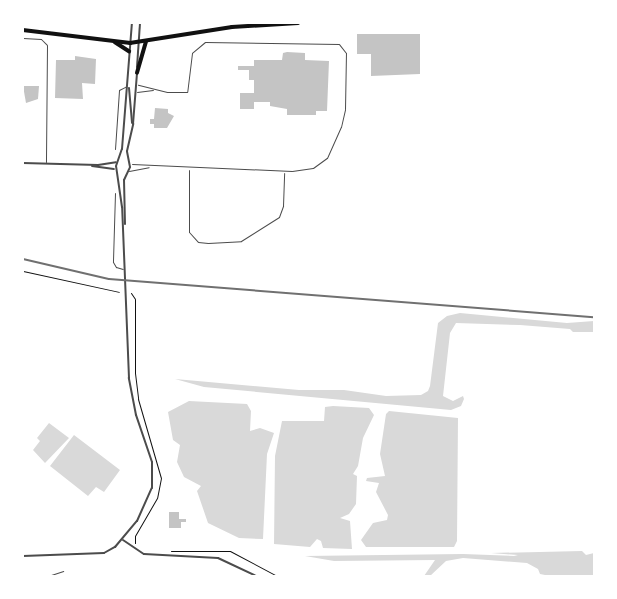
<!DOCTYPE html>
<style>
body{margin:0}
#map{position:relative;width:617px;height:599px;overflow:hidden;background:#fff;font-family:Figtree,sans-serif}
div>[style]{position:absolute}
.water>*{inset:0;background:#d9d9d9}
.building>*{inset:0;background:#c4c4c4}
.path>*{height:1px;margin:-0.5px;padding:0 0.5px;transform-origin:0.5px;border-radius:0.5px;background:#111}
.minor>*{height:1px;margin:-0.5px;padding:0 0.5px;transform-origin:0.5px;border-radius:0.5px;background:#4c4c4c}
.tertiary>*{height:2px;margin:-1px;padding:0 1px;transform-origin:1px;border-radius:1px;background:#4c4c4c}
.motorway>*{height:3.5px;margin:-1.75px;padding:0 1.75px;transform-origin:1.75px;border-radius:1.75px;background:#111}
.rail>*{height:2px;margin:-1px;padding:0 1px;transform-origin:1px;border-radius:1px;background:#707070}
span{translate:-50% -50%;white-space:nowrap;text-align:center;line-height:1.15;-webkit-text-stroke:6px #fff;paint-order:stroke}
.frame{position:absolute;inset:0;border:24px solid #fff;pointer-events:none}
</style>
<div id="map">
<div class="water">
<div style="clip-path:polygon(460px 313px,567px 323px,594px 321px,594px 332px,573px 332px,570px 329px,520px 325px,456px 323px,450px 333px,443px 396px,453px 401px,463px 396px,464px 399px,461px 406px,451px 410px,204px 387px,175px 379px,299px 390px,344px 390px,386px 396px,421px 395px,428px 391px,430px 386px,438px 323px,447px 316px)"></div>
<div style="clip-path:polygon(189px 401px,247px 404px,251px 411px,250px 431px,260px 428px,274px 433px,267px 454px,263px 539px,239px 538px,208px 523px,197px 491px,201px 486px,184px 477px,177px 462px,180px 445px,173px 440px,168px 412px)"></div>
<div style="clip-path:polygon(333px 406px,369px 408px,374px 415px,363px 438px,358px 466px,353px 474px,357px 476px,356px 504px,349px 514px,340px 518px,350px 521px,352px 549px,323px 548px,321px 541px,317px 539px,310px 547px,274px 544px,275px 456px,282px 421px,324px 421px,325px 407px)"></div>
<div style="clip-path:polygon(389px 411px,458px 418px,457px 541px,454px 547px,366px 547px,361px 540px,373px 523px,387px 520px,388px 515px,376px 492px,379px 483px,366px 481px,367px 478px,385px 476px,380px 454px,386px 414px)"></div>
<div style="clip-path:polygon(49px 423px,69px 438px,45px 463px,33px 450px,40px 441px,37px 438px)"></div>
<div style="clip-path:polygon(74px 435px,120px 470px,104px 492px,96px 487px,88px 496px,50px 466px)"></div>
<div style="clip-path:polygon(582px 551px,586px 555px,594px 553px,594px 576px,550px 576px,540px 574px,538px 569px,527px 563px,463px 558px,446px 561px,430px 576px,424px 576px,435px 560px,334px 561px,305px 556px,463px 554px,514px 556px,518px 555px,491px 553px)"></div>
</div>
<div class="building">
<div style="clip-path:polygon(357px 34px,420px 34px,420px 74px,371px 76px,371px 54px,357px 54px)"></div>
<div style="clip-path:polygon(287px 52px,305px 53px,305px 60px,329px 61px,327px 111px,316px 111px,316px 115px,287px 115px,287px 109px,270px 106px,270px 102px,254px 102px,254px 109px,240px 109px,240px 93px,254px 93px,254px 80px,249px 80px,249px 70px,238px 70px,238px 66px,254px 66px,254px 60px,282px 60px,283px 53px)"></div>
<div style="clip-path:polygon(75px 56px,96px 59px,95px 84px,82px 83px,83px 99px,55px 98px,56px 60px,75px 60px)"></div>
<div style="clip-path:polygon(23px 86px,39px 86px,38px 99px,26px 103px)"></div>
<div style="clip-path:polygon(155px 108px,168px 109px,168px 113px,174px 116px,167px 128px,154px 128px,154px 124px,150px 124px,150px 119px,154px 119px)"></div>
<div style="clip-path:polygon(169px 512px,179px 512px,179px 519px,186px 519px,186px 522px,181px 522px,181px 528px,169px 528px)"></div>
</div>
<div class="path">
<div style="left:23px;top:271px;width:98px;rotate:12.3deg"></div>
<div style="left:131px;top:293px;width:7px;rotate:56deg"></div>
<div style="left:135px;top:299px;width:74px;rotate:90deg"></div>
<div style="left:135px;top:373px;width:26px;rotate:83deg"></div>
<div style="left:138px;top:399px;width:82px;rotate:73.8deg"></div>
<div style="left:161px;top:478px;width:20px;rotate:101deg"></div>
<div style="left:157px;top:498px;width:44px;rotate:120.1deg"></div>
<div style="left:135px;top:536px;width:7px;rotate:90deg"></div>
<div style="left:171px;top:551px;width:59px"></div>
<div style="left:230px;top:551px;width:53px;rotate:28deg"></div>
</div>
<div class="minor">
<div style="left:23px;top:38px;width:18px;rotate:3deg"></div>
<div style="left:41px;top:39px;width:8px;rotate:45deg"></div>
<div style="left:47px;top:45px;width:117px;rotate:90.5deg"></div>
<div style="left:137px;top:92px;width:16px;rotate:-7deg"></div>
<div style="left:115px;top:149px;width:59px;rotate:-86.1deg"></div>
<div style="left:119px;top:90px;width:7px;rotate:-27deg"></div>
<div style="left:132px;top:164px;width:160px;rotate:2.5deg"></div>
<div style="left:292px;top:171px;width:21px;rotate:-8deg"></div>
<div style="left:313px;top:168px;width:17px;rotate:-36deg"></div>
<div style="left:327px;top:158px;width:34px;rotate:-66deg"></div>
<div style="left:341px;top:127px;width:18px;rotate:-77deg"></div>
<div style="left:345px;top:109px;width:56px;rotate:-89deg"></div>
<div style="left:346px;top:53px;width:11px;rotate:-128deg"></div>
<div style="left:339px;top:44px;width:134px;rotate:-179.1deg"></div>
<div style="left:205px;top:42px;width:17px;rotate:140deg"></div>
<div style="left:192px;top:53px;width:39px;rotate:97deg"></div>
<div style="left:187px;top:92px;width:20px;rotate:180deg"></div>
<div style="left:167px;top:92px;width:30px;rotate:-166deg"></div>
<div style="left:189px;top:170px;width:62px;rotate:90deg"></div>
<div style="left:189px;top:232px;width:13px;rotate:48deg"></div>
<div style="left:198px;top:242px;width:10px;rotate:6deg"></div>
<div style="left:208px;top:243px;width:33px;rotate:-3deg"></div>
<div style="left:241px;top:241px;width:45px;rotate:-32.3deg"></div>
<div style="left:279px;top:217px;width:12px;rotate:-70deg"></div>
<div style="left:283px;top:206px;width:33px;rotate:-88deg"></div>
<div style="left:129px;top:171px;width:20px;rotate:-11deg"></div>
<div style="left:115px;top:193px;width:69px;rotate:91.7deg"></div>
<div style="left:113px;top:262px;width:6px;rotate:59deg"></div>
<div style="left:116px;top:267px;width:7px;rotate:16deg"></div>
<div style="left:48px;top:576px;width:16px;rotate:-18deg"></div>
</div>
<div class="tertiary">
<div style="left:137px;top:67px;width:44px;rotate:-86.1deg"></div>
<div style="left:129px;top:88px;width:35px;rotate:85deg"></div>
<div style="left:23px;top:163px;width:75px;rotate:1.5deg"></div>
<div style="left:98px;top:165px;width:18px;rotate:-9deg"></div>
<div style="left:92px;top:166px;width:22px;rotate:8deg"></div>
<div style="left:125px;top:224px;width:44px;rotate:-91.3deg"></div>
<div style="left:124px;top:180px;width:14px;rotate:-65deg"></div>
<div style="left:130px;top:167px;width:16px;rotate:-101deg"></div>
<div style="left:127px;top:151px;width:28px;rotate:-77deg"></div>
<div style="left:133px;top:124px;width:51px;rotate:-85.5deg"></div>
<div style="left:123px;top:540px;width:25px;rotate:34deg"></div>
<div style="left:144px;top:554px;width:74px;rotate:3.1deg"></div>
<div style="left:218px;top:558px;width:42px;rotate:25.3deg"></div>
<div style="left:23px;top:556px;width:81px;rotate:-2.1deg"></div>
<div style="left:104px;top:553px;width:13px;rotate:-29deg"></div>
<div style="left:115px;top:547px;width:34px;rotate:-50deg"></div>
<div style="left:137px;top:521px;width:36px;rotate:-66deg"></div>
<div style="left:152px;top:488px;width:26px;rotate:-90deg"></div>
<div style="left:152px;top:462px;width:50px;rotate:-108.8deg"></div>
<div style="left:136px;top:415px;width:38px;rotate:-101deg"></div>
<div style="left:129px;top:378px;width:171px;rotate:-92.3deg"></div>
<div style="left:122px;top:207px;width:41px;rotate:-98.3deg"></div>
<div style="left:116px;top:166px;width:18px;rotate:-71deg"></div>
<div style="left:122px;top:149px;width:126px;rotate:-85.5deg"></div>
</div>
<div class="motorway">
<div style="left:23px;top:30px;width:108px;rotate:6.9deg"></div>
<div style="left:130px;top:43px;width:103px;rotate:-8.9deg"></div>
<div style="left:232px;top:27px;width:66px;rotate:-3.5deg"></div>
<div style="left:115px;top:42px;width:17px;rotate:33deg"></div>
<div style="left:137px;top:73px;width:32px;rotate:-74deg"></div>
</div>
<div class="rail">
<div style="left:23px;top:259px;width:88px;rotate:13.1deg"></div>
<div style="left:109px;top:279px;width:486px;rotate:4.5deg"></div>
</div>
<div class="frame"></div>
</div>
